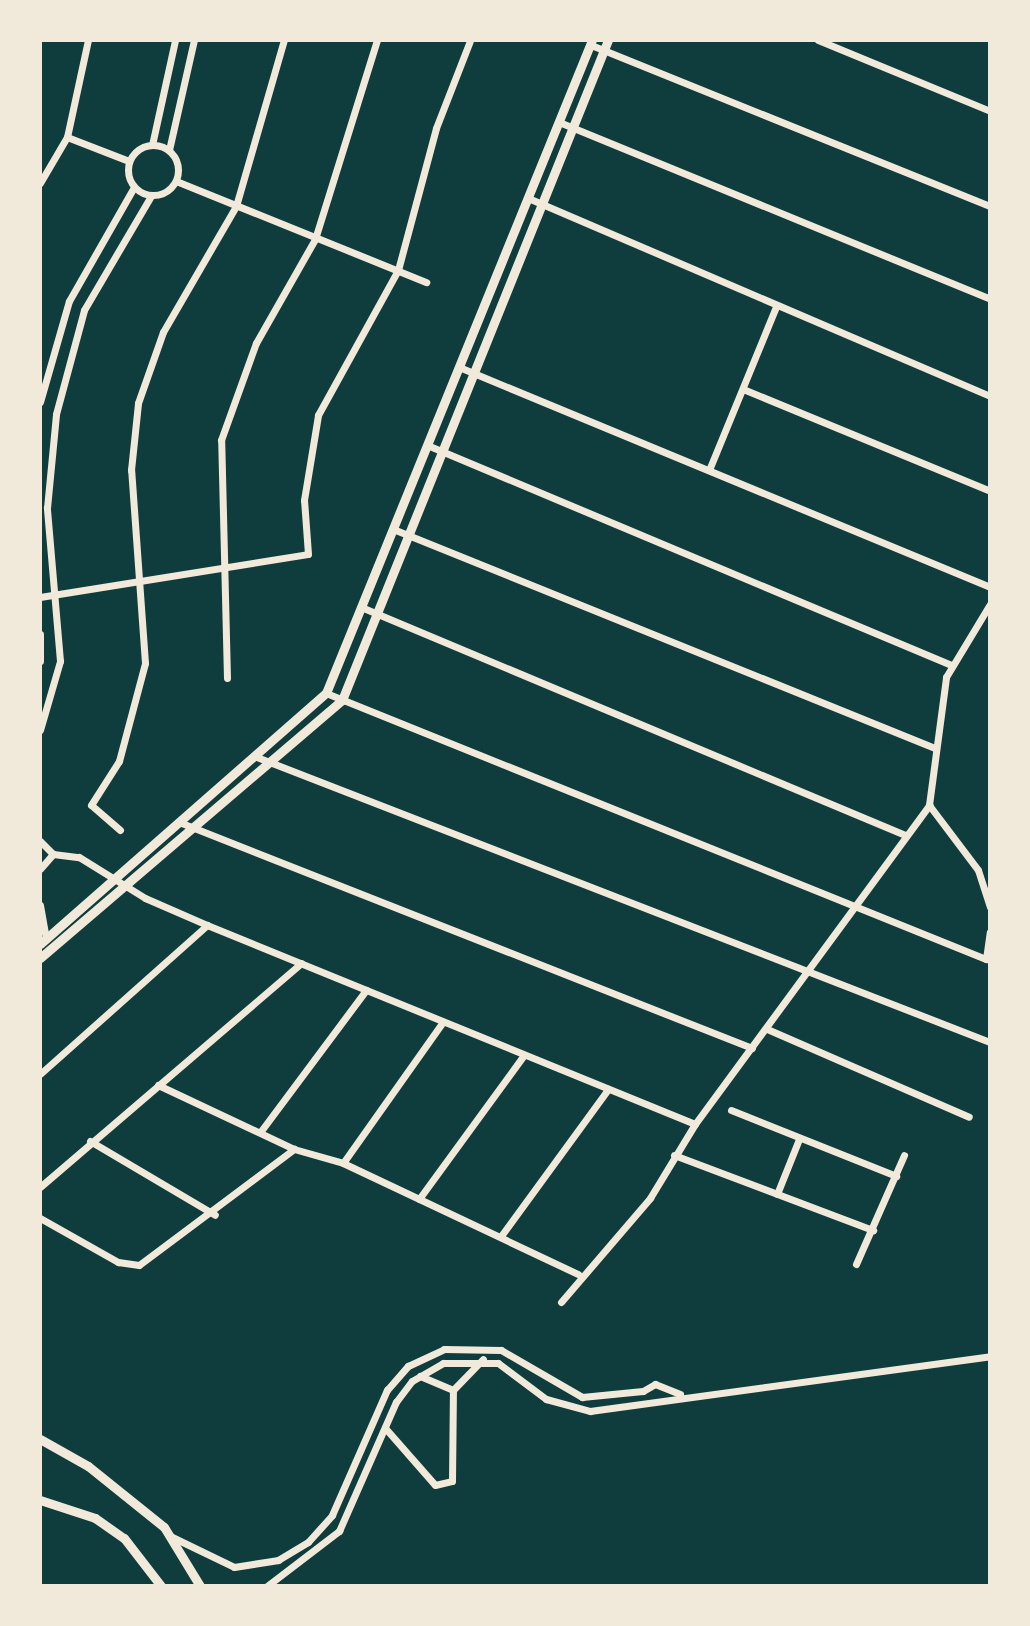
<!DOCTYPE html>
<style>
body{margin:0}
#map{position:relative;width:1030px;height:1626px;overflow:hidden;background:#0f3d3e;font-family:"DejaVu Sans",sans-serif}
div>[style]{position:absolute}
.minor>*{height:7px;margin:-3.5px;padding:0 3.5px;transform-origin:3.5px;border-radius:3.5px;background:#f1e9da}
.minor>.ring{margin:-3.5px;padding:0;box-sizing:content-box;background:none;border:7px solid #f1e9da;border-radius:50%}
.tertiary>*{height:9px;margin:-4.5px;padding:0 4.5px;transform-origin:4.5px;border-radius:4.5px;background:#f1e9da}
span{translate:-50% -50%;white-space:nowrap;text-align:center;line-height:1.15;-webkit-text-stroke:5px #f1e9da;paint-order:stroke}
.frame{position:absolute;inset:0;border:42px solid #f1e9da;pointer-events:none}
</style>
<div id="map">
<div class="minor">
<div style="left:818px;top:40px;width:186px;rotate:22.4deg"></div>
<div style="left:591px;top:45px;width:430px;rotate:22deg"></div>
<div style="left:559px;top:122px;width:466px;rotate:22.3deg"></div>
<div style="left:67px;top:137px;width:66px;rotate:21.2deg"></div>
<div class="ring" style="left:128px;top:145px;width:43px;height:43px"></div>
<div style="left:152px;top:145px;width:107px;rotate:-77.6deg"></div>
<div style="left:169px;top:150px;width:113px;rotate:-77.2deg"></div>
<div style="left:176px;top:181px;width:270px;rotate:22deg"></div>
<div style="left:40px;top:183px;width:53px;rotate:-59.6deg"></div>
<div style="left:67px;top:137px;width:99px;rotate:-77.8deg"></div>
<div style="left:528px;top:198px;width:503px;rotate:23.2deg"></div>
<div style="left:459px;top:367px;width:575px;rotate:22.5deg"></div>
<div style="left:743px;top:389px;width:267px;rotate:22.4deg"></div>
<div style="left:40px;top:402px;width:105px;rotate:-74deg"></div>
<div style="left:69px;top:301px;width:131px;rotate:-60.3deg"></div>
<div style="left:427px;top:445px;width:568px;rotate:22.77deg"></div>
<div style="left:709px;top:470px;width:176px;rotate:-67.7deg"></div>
<div style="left:393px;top:529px;width:585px;rotate:22deg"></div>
<div style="left:40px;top:597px;width:271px;rotate:-9.1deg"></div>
<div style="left:308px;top:554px;width:54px;rotate:-94.2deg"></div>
<div style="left:304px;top:500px;width:86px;rotate:-80.6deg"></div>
<div style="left:318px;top:415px;width:166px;rotate:-61.1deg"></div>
<div style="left:398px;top:270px;width:147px;rotate:-75deg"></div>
<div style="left:436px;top:128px;width:93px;rotate:-68.7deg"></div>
<div style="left:361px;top:607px;width:590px;rotate:22.74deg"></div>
<div style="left:40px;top:634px;width:27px;rotate:90deg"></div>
<div style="left:227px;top:678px;width:238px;rotate:-91.4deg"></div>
<div style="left:221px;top:440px;width:103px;rotate:-70.2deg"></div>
<div style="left:256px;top:343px;width:120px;rotate:-60.4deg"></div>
<div style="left:315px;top:239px;width:208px;rotate:-72.7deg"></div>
<div style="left:326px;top:693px;width:712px;rotate:21.95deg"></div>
<div style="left:986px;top:959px;width:27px;rotate:-82deg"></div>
<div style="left:40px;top:730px;width:72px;rotate:-73.8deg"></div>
<div style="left:60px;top:661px;width:154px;rotate:-94.9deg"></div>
<div style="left:47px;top:508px;width:94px;rotate:-84.5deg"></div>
<div style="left:56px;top:414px;width:108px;rotate:-74.9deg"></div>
<div style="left:84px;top:310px;width:132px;rotate:-59.6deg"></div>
<div style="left:254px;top:756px;width:790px;rotate:21.24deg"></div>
<div style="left:929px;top:805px;width:81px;rotate:53deg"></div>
<div style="left:978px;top:870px;width:39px;rotate:72deg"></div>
<div style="left:179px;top:822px;width:616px;rotate:21.53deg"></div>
<div style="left:120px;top:830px;width:38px;rotate:-139deg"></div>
<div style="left:91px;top:805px;width:52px;rotate:-57.5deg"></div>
<div style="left:119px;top:761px;width:101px;rotate:-75.1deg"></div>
<div style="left:145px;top:663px;width:194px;rotate:-94.1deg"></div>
<div style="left:131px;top:470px;width:67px;rotate:-84deg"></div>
<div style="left:138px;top:403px;width:75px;rotate:-70.6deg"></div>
<div style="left:163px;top:332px;width:146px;rotate:-59.9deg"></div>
<div style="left:236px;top:206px;width:173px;rotate:-73.9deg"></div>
<div style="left:40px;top:841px;width:18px;rotate:45deg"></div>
<div style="left:40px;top:869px;width:20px;rotate:-49deg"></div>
<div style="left:53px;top:854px;width:26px;rotate:7deg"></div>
<div style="left:79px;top:857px;width:78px;rotate:31.8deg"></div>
<div style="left:145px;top:898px;width:68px;rotate:23.5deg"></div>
<div style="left:207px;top:925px;width:527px;rotate:22.18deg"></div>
<div style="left:40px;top:905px;width:35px;rotate:80deg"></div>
<div style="left:767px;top:1029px;width:220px;rotate:23.5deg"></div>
<div style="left:40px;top:1074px;width:224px;rotate:-41.7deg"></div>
<div style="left:158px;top:1085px;width:150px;rotate:25.2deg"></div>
<div style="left:294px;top:1149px;width:51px;rotate:15.9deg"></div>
<div style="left:343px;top:1163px;width:260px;rotate:25.3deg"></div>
<div style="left:731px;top:1110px;width:178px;rotate:21.8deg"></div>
<div style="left:261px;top:1131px;width:176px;rotate:-53.3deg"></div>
<div style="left:90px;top:1141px;width:145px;rotate:30.6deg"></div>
<div style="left:674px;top:1155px;width:213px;rotate:20.7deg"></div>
<div style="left:343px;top:1163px;width:173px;rotate:-54.7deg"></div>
<div style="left:40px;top:1187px;width:344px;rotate:-40.6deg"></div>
<div style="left:777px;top:1194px;width:59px;rotate:-68.2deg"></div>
<div style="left:419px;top:1199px;width:178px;rotate:-53.9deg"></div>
<div style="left:40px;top:1218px;width:90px;rotate:29.4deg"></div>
<div style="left:118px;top:1262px;width:21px;rotate:8deg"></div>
<div style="left:139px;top:1265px;width:194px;rotate:-36.8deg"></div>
<div style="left:501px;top:1236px;width:182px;rotate:-53.9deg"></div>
<div style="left:856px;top:1264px;width:119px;rotate:-66.2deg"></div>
<div style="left:561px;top:1302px;width:137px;rotate:-49.4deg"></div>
<div style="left:650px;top:1198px;width:87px;rotate:-58.7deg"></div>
<div style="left:695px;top:1124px;width:396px;rotate:-53.7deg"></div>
<div style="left:929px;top:805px;width:129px;rotate:-82.4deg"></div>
<div style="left:946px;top:677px;width:85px;rotate:-58.9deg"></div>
<div style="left:420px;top:1376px;width:36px;rotate:23deg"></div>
<div style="left:453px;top:1390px;width:43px;rotate:-45.9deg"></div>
<div style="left:386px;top:1429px;width:74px;rotate:48.8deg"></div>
<div style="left:435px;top:1485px;width:17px;rotate:-13deg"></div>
<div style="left:452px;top:1481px;width:91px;rotate:-89.4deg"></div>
<div style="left:170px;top:1536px;width:71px;rotate:25.8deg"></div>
<div style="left:234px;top:1567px;width:45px;rotate:-9deg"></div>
<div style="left:278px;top:1560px;width:35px;rotate:-31deg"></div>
<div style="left:308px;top:1542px;width:36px;rotate:-48deg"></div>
<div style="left:332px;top:1515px;width:137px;rotate:-66.3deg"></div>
<div style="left:387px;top:1390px;width:32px;rotate:-49deg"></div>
<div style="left:408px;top:1366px;width:40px;rotate:-25deg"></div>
<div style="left:444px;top:1349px;width:57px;rotate:1deg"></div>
<div style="left:501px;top:1350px;width:94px;rotate:30.1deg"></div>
<div style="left:582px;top:1397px;width:61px;rotate:-5.6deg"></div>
<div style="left:643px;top:1391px;width:14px;rotate:-30deg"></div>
<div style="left:655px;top:1384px;width:27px;rotate:22deg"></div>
<div style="left:267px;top:1586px;width:91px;rotate:-37.4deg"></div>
<div style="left:339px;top:1531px;width:141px;rotate:-66.2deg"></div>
<div style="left:396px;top:1402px;width:26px;rotate:-53deg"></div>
<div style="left:412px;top:1381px;width:36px;rotate:-30deg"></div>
<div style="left:443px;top:1363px;width:55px"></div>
<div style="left:498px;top:1363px;width:60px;rotate:36.9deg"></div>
<div style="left:546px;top:1399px;width:46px;rotate:15.3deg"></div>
<div style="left:590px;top:1411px;width:404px;rotate:-7.8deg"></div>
</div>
<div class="tertiary">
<div style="left:40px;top:944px;width:381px;rotate:-41.3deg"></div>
<div style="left:326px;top:693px;width:705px;rotate:-67.84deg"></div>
<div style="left:40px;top:958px;width:397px;rotate:-40.5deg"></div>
<div style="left:342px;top:700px;width:712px;rotate:-68.05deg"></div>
<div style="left:40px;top:1439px;width:55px;rotate:29.4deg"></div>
<div style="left:88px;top:1466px;width:97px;rotate:38.8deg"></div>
<div style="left:164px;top:1527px;width:69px;rotate:58.6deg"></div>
<div style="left:40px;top:1500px;width:58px;rotate:18.1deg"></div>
<div style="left:95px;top:1518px;width:35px;rotate:35deg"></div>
<div style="left:124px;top:1538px;width:61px;rotate:52.4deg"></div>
</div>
<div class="frame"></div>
</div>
